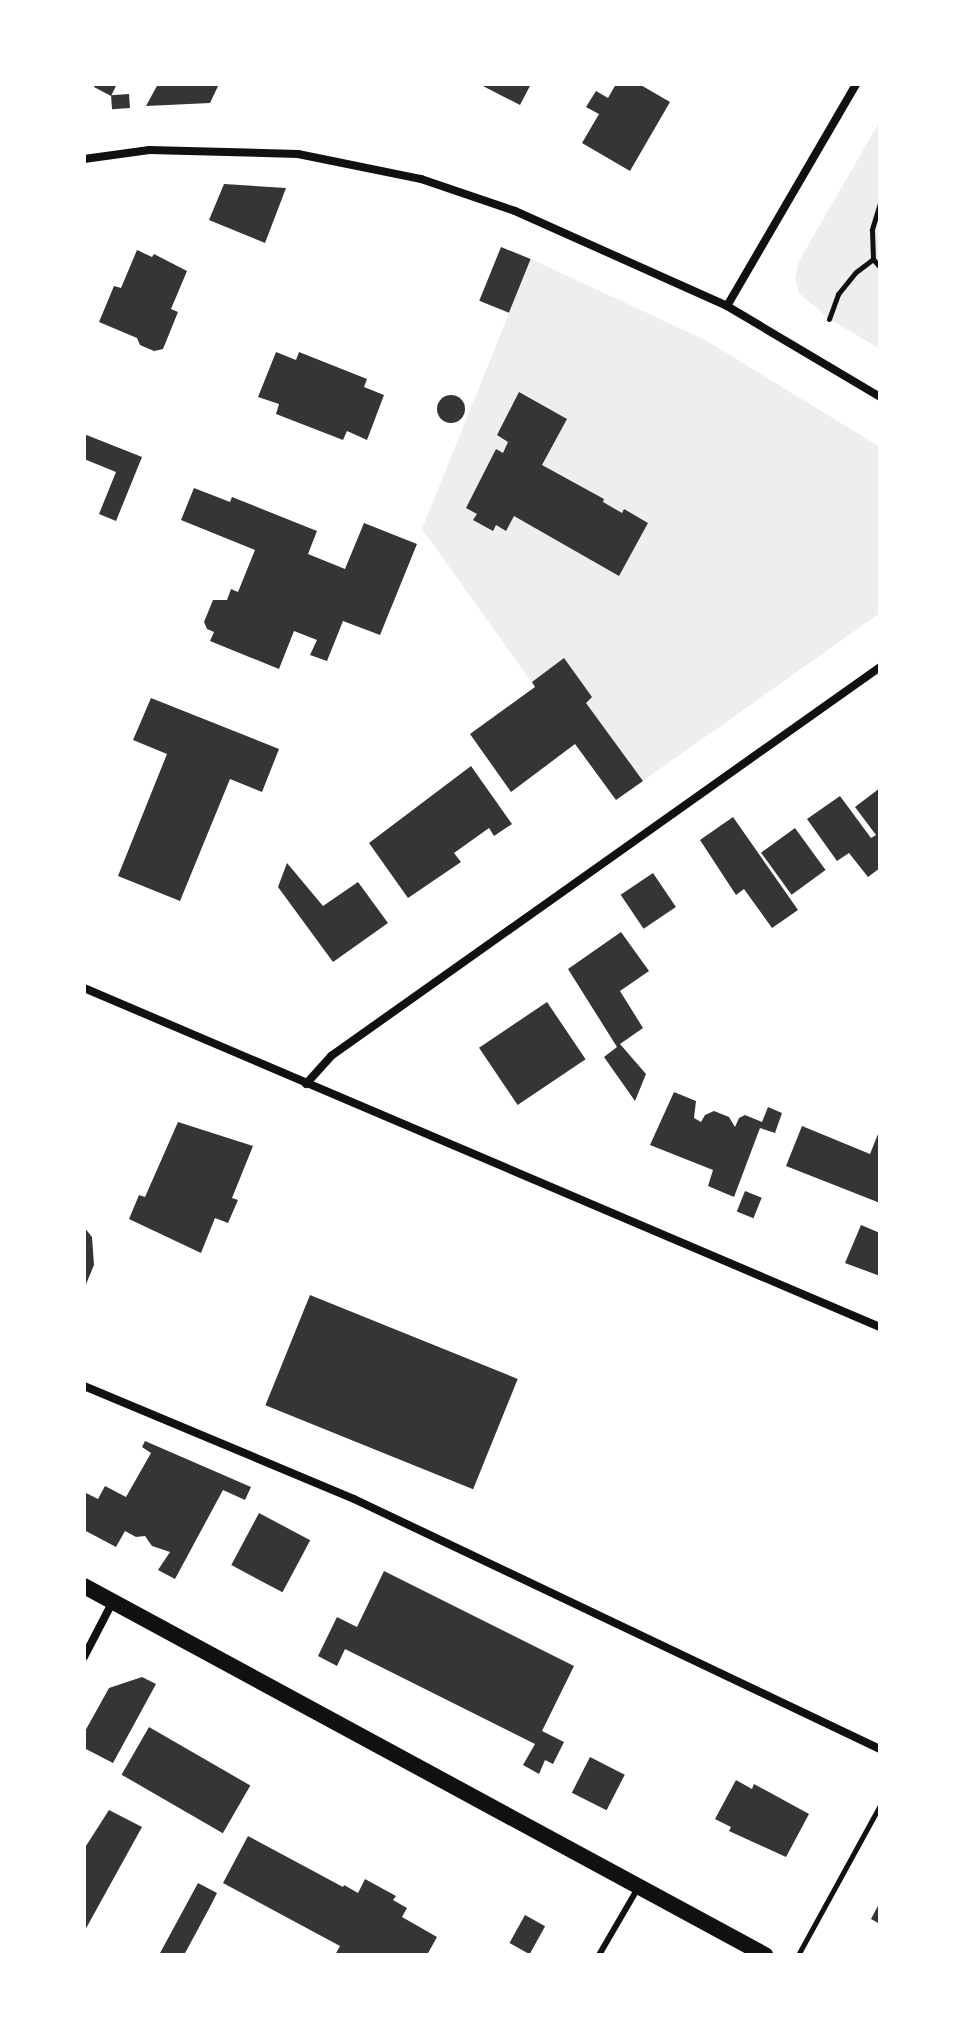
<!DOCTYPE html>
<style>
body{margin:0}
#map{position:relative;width:964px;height:2039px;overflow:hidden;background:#fff;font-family:"Work Sans",sans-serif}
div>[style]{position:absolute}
.green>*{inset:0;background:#eee}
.building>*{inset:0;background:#353535;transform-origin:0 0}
.round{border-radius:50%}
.path>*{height:5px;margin:-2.5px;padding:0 2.5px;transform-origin:2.5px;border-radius:2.5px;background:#111}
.service>*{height:6px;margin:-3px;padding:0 3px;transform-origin:3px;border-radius:3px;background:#111}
.minor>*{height:8px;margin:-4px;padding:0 4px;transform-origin:4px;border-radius:4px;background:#111}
.secondary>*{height:16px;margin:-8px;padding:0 8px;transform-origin:8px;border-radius:8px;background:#111}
span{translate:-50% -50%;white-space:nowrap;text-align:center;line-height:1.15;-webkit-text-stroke:6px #fff;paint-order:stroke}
.frame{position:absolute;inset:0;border:86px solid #fff;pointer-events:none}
</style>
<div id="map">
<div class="green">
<div style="clip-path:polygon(880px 121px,880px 349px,829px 319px,799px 293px,795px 278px,799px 261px)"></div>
<div style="clip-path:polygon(531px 259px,705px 340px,880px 447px,880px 613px,616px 800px,422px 529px)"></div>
</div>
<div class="building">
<div style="clip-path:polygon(95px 84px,117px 84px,111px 96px,94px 87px)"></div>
<div style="clip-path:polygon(158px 84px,219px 84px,210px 103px,146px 106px)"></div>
<div style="clip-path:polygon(479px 84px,531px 84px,520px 105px)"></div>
<div style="clip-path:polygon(616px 84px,639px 84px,670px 102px,630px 171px,582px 143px,599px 114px,586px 107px,596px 91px,608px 98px)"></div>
<div style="left:129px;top:94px;width:14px;height:18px;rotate:86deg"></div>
<div style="clip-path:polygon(224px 184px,286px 188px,265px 243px,209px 220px)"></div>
<div style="left:501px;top:247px;width:32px;height:58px;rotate:22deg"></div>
<div style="clip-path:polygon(137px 250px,152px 257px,154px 254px,187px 271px,171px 309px,178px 312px,163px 349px,154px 351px,140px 345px,137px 338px,99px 322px,114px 286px,121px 288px)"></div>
<div style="clip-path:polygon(276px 352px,296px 360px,299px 352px,367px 379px,364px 387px,384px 395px,367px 440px,347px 431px,343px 440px,276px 414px,279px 404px,258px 397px)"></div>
<div style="clip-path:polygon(519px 392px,567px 419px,542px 465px,604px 499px,603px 502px,622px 513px,624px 509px,648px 523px,619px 576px,514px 516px,506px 531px,496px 525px,493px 531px,473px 520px,477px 514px,466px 508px,496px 449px,503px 453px,508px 442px,497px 435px)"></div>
<div class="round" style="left:437px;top:395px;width:28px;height:28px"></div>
<div style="clip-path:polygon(84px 434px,142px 457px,116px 521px,99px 514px,116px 472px,84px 459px)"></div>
<div style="clip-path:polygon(194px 488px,230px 502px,232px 497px,317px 531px,308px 554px,345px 569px,364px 523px,417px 544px,380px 635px,343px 621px,327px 661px,310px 655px,317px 640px,294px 631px,279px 669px,210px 641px,214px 632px,207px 629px,204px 622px,213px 600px,227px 600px,231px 589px,238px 592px,255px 550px,181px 520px)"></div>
<div style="clip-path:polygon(564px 658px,592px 697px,586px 703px,643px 781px,616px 800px,575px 744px,511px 792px,470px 734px,535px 687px,532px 682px)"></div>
<div style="clip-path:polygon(151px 698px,279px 749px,262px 792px,230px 779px,180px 901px,118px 876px,167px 754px,133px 740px)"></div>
<div style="clip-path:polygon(471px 766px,512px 824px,494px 836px,489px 828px,454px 853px,461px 862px,408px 898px,369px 843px)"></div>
<div style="clip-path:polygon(880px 788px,880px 868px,868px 877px,849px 853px,837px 861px,807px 819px,840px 796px,871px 838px,876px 835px,855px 807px)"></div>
<div style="clip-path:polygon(733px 817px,798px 910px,772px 928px,744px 889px,736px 895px,700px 840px)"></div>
<div style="left:795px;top:828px;width:52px;height:42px;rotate:54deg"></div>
<div style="clip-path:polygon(287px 863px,323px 906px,358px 882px,388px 923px,333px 962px,278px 887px)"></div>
<div style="left:653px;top:873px;width:41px;height:39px;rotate:56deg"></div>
<div style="clip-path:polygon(621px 932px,649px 971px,620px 991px,643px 1028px,620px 1044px,646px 1074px,635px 1101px,604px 1057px,617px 1047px,568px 969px)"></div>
<div style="left:547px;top:1002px;width:69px;height:82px;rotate:56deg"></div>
<div style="clip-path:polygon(674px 1092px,696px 1101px,694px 1118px,701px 1122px,705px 1115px,714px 1111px,729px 1117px,735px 1127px,739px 1118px,745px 1115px,762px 1122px,768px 1107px,782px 1113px,775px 1133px,760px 1128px,734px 1197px,708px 1186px,713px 1170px,650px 1145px)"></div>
<div style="clip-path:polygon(178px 1122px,253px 1146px,232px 1198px,238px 1200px,228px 1223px,215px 1218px,201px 1253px,129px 1219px,139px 1195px,145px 1197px)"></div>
<div style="clip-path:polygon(802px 1126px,870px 1154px,880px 1129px,880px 1203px,786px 1166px)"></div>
<div style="left:745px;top:1191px;width:18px;height:22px;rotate:22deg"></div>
<div style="clip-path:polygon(861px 1225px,880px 1233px,880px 1276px,845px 1263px)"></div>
<div style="clip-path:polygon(84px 1227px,92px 1237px,94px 1265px,84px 1289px)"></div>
<div style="left:310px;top:1295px;width:224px;height:119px;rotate:22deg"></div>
<div style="clip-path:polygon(145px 1441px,251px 1487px,245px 1500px,223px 1490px,175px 1579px,158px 1570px,170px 1552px,152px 1546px,145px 1536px,136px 1537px,125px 1531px,116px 1547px,84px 1530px,84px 1492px,98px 1499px,105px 1486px,126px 1497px,151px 1453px,142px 1447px)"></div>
<div style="left:259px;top:1513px;width:58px;height:59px;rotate:28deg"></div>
<div style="clip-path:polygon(384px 1571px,574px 1666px,542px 1731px,564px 1742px,553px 1764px,545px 1760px,539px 1774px,523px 1765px,535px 1744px,345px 1649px,337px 1666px,318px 1656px,337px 1617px,357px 1627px)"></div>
<div style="clip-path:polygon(142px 1677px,156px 1684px,113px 1763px,84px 1748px,84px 1733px,109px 1688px)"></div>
<div style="left:149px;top:1727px;width:117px;height:55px;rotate:30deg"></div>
<div style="left:590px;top:1757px;width:39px;height:40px;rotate:27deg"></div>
<div style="clip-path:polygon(736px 1780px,752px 1789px,754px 1784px,809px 1814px,786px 1857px,729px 1831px,731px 1827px,715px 1819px)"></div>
<div style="clip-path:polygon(109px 1810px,142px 1827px,84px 1932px,84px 1849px)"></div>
<div style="clip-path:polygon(248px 1836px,343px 1887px,344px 1885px,358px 1893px,365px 1879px,396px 1896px,393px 1900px,407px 1908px,402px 1917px,437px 1937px,427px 1955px,335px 1955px,340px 1946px,223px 1883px)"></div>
<div style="clip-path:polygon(198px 1883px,217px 1893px,211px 1905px,184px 1955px,159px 1955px)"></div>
<div style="clip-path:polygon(880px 1902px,880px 1924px,871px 1919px)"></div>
<div style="left:525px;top:1915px;width:23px;height:32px;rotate:29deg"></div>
</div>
<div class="path">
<div style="left:880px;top:203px;width:28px;rotate:107deg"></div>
<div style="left:872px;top:230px;width:29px;rotate:88deg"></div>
<div style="left:873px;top:259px;width:11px;rotate:49deg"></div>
<div style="left:829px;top:319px;width:27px;rotate:-70deg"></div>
<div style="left:838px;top:294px;width:28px;rotate:-51deg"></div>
<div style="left:856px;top:272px;width:21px;rotate:-37deg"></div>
<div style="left:798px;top:1955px;width:171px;rotate:-61.3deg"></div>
</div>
<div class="service">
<div style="left:599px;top:1955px;width:78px;rotate:-59.8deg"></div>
</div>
<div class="minor">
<div style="left:84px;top:159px;width:66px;rotate:-7.9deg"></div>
<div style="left:149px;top:150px;width:149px;rotate:1.5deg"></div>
<div style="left:298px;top:154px;width:126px;rotate:11.5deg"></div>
<div style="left:421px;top:179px;width:99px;rotate:18.8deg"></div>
<div style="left:515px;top:211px;width:232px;rotate:24.1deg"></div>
<div style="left:727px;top:306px;width:178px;rotate:30.7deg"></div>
<div style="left:727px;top:306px;width:257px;rotate:-59.8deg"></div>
<div style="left:84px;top:988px;width:865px;rotate:23.07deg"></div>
<div style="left:306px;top:1084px;width:38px;rotate:-48deg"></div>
<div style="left:331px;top:1056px;width:673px;rotate:-35.32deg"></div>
<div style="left:84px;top:1386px;width:293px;rotate:22.7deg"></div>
<div style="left:354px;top:1499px;width:582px;rotate:25.42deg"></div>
<div style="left:84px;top:1657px;width:63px;rotate:-62.6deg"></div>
</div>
<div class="secondary">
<div style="left:84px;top:1586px;width:775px;rotate:28.45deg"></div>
</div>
<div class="frame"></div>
</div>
